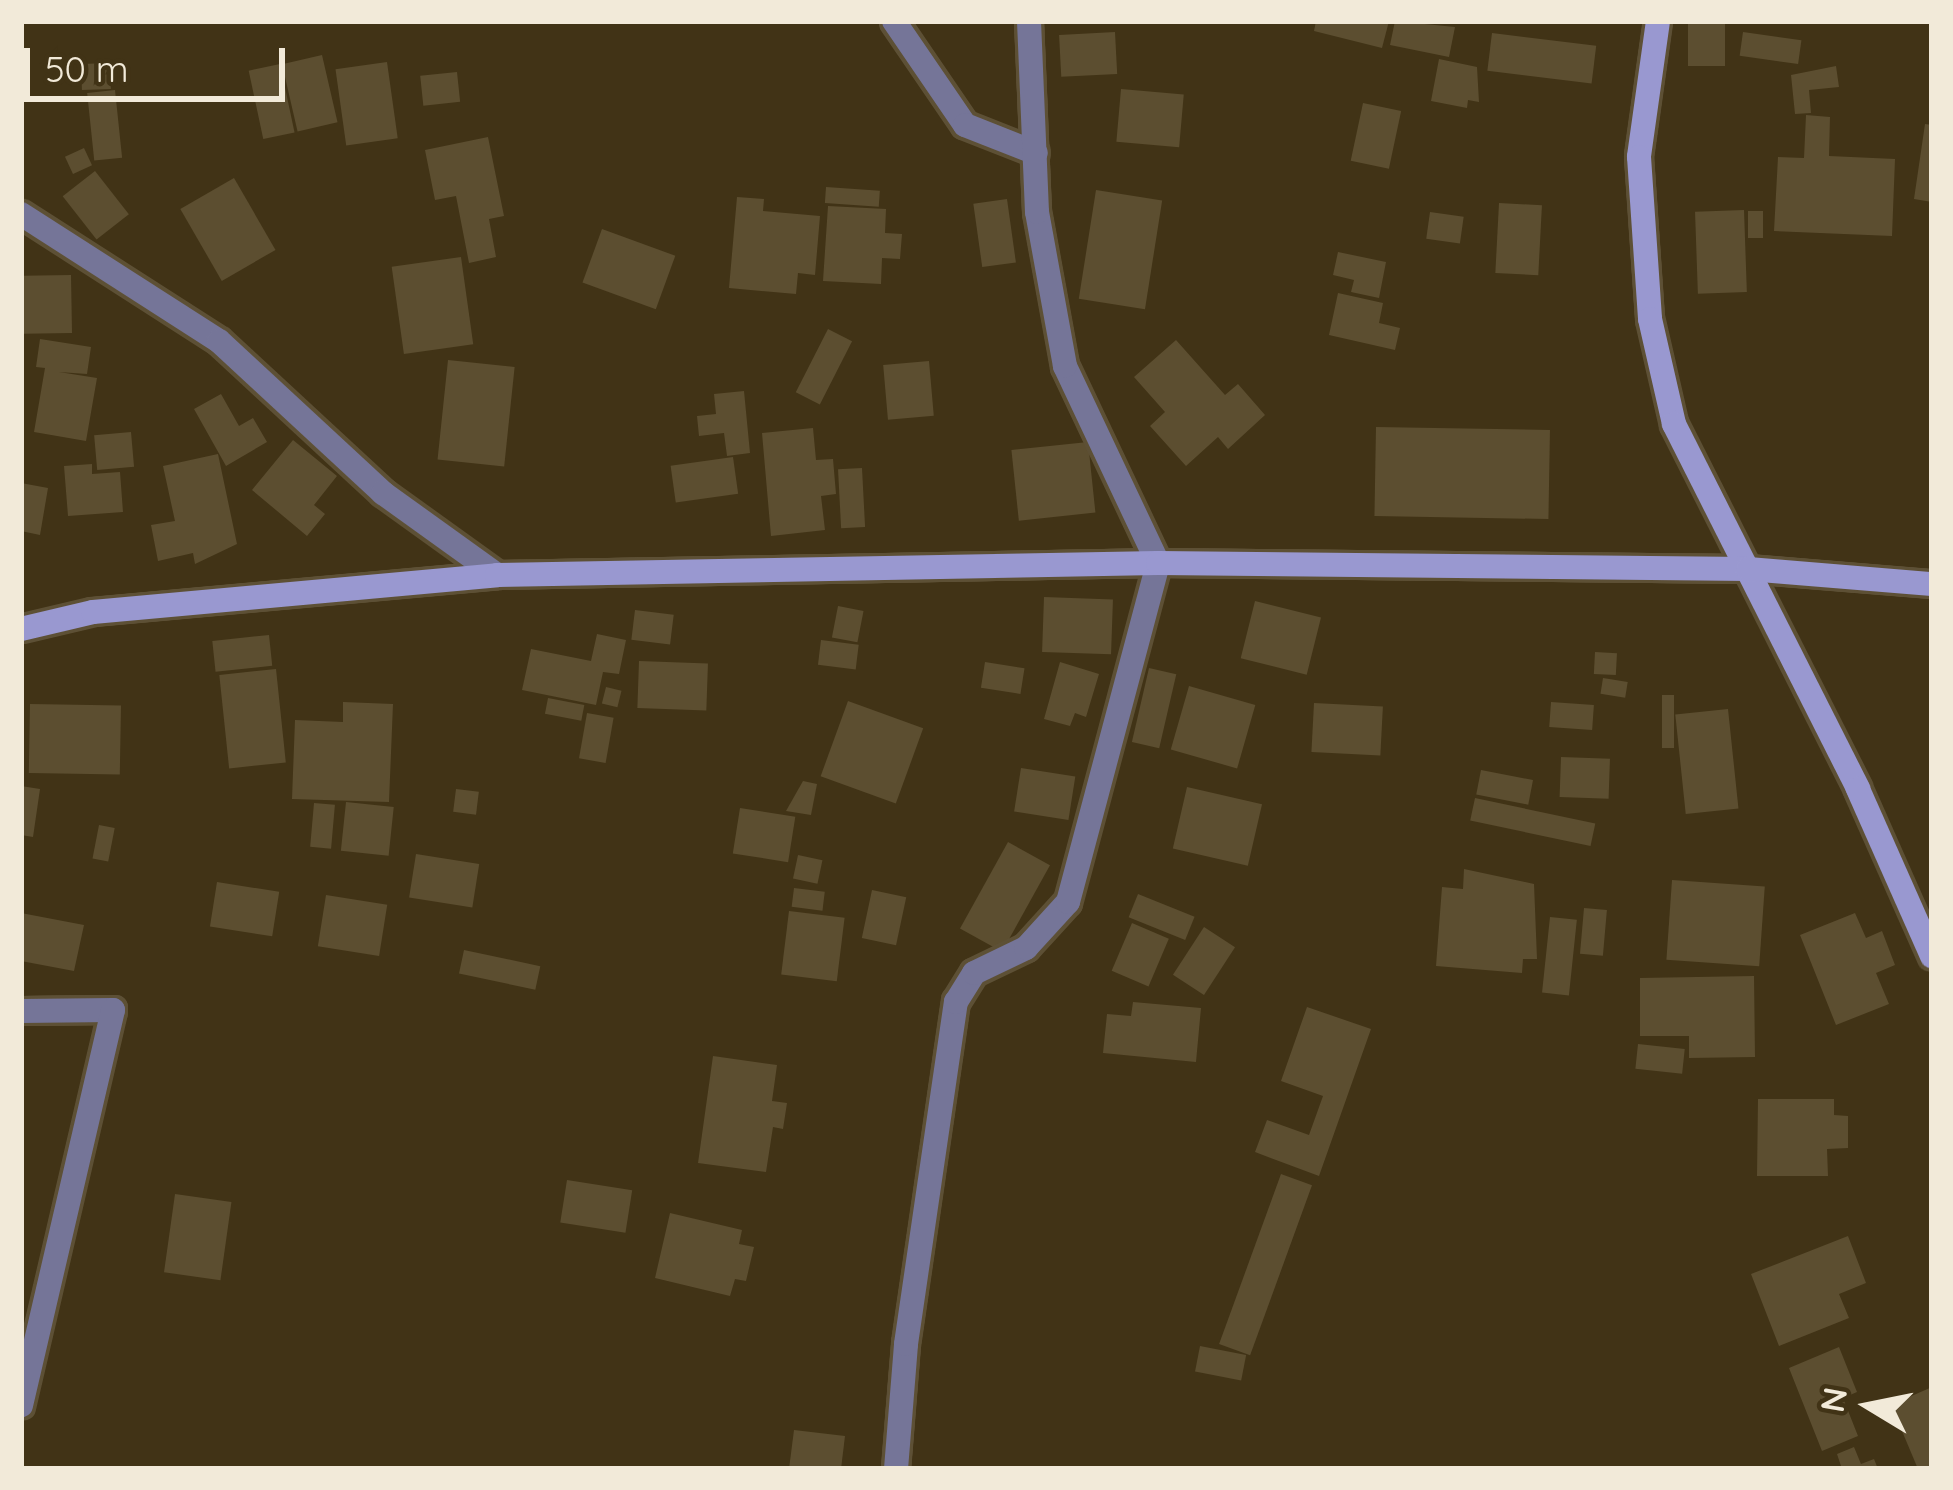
<!DOCTYPE html>
<style>
body{margin:0}
#map{position:relative;width:1953px;height:1490px;overflow:hidden;background:#413316;font-family:Quicksand,sans-serif}
div>[style]{position:absolute}
.building>*{inset:0;background:#5c4e30;transform-origin:0 0}
.roads{filter:drop-shadow(3px 0 #5d5035) drop-shadow(-3px 0 #5d5035) drop-shadow(0 3px #5d5035) drop-shadow(0 -3px #5d5035)}
.street>*{height:24px;margin:-12px;padding:0 12px;transform-origin:12px;border-radius:12px;background:#757598}
.secondary>*{height:24px;margin:-12px;padding:0 12px;transform-origin:12px;border-radius:12px;background:#9998d0}
span{translate:-50% -50%;white-space:nowrap;text-align:center;line-height:1.15;-webkit-text-stroke:10px #413316;paint-order:stroke}
.frame{position:absolute;inset:0;border:24px solid #f2ead9;pointer-events:none}
.north{position:absolute;left:1809px;top:1346px;width:120px;height:120px;-webkit-text-stroke:9px #413316;paint-order:stroke;rotate:280deg;font-size:33px;font-weight:700;line-height:48px;text-align:center;color:#f2ead9}
.north::after{content:'';display:block;margin:auto;width:42px;height:54px;background:#f2ead9;clip-path:polygon(50% 0,100% 100%,50% 72%,0 100%)}
.scale{position:absolute;left:24px;top:48px;width:261px;height:54px;box-sizing:border-box;border:6px solid #f2ead9;border-top:0;padding-left:15px;font-size:36px;line-height:42px;white-space:nowrap;color:#f2ead9;-webkit-text-stroke:9px #413316;paint-order:stroke}
</style>
<div id="map">
<div class="building">
<div style="clip-path:polygon(1316px 21px,1389px 21px,1382px 48px,1314px 31px)"></div>
<div style="clip-path:polygon(1395px 21px,1455px 27px,1449px 57px,1390px 45px)"></div>
<div style="left:1688px;top:21px;width:37px;height:45px"></div>
<div style="left:1115px;top:32px;width:42px;height:56px;rotate:87deg"></div>
<div style="left:1743px;top:32px;width:59px;height:24px;rotate:8deg"></div>
<div style="left:1492px;top:33px;width:105px;height:38px;rotate:7deg"></div>
<div style="left:322px;top:55px;width:69px;height:41px;rotate:77deg"></div>
<div style="clip-path:polygon(1439px 59px,1477px 67px,1479px 102px,1468px 100px,1467px 108px,1431px 101px)"></div>
<div style="left:387px;top:62px;width:77px;height:52px;rotate:82deg"></div>
<div style="left:110px;top:63px;width:26px;height:29px;rotate:88deg"></div>
<div style="left:280px;top:64px;width:70px;height:32px;rotate:78deg"></div>
<div style="clip-path:polygon(1836px 66px,1839px 87px,1809px 90px,1811px 113px,1795px 114px,1791px 75px)"></div>
<div style="left:457px;top:72px;width:30px;height:37px;rotate:84deg"></div>
<div style="left:1121px;top:89px;width:63px;height:53px;rotate:5deg"></div>
<div style="left:115px;top:90px;width:68px;height:28px;rotate:84deg"></div>
<div style="left:1363px;top:103px;width:39px;height:59px;rotate:12deg"></div>
<div style="clip-path:polygon(1806px 115px,1830px 117px,1829px 156px,1895px 159px,1892px 236px,1774px 231px,1778px 157px,1804px 158px)"></div>
<div style="clip-path:polygon(1925px 124px,1932px 125px,1932px 202px,1914px 199px)"></div>
<div style="clip-path:polygon(488px 137px,504px 216px,489px 219px,496px 257px,469px 263px,456px 196px,435px 200px,425px 150px)"></div>
<div style="left:84px;top:148px;width:19px;height:21px;rotate:65deg"></div>
<div style="left:95px;top:171px;width:55px;height:41px;rotate:52deg"></div>
<div style="left:234px;top:178px;width:83px;height:62px;rotate:60deg"></div>
<div style="left:826px;top:187px;width:54px;height:16px;rotate:4deg"></div>
<div style="left:1096px;top:190px;width:67px;height:110px;rotate:9deg"></div>
<div style="clip-path:polygon(737px 197px,764px 199px,763px 211px,820px 216px,815px 275px,798px 273px,796px 294px,729px 288px)"></div>
<div style="left:1007px;top:199px;width:64px;height:34px;rotate:82deg"></div>
<div style="left:1499px;top:203px;width:43px;height:70px;rotate:3deg"></div>
<div style="clip-path:polygon(828px 206px,886px 209px,885px 233px,902px 234px,900px 259px,882px 258px,881px 284px,823px 281px)"></div>
<div style="left:1744px;top:210px;width:82px;height:49px;rotate:88deg"></div>
<div style="left:1748px;top:211px;width:15px;height:27px"></div>
<div style="left:1430px;top:212px;width:34px;height:27px;rotate:8deg"></div>
<div style="left:602px;top:229px;width:78px;height:57px;rotate:20deg"></div>
<div style="clip-path:polygon(1338px 252px,1386px 262px,1379px 298px,1351px 292px,1354px 280px,1333px 275px)"></div>
<div style="left:461px;top:257px;width:88px;height:70px;rotate:82deg"></div>
<div style="left:71px;top:275px;width:58px;height:48px;rotate:89deg"></div>
<div style="clip-path:polygon(1338px 293px,1383px 303px,1379px 323px,1400px 328px,1395px 350px,1329px 335px)"></div>
<div style="left:828px;top:329px;width:27px;height:71px;rotate:27deg"></div>
<div style="clip-path:polygon(40px 339px,91px 347px,87px 374px,59px 372px,97px 378px,86px 441px,34px 432px,45px 368px,36px 367px)"></div>
<div style="clip-path:polygon(1176px 340px,1225px 395px,1238px 384px,1265px 415px,1228px 449px,1218px 437px,1186px 466px,1150px 426px,1165px 412px,1134px 377px)"></div>
<div style="left:448px;top:360px;width:67px;height:100px;rotate:6deg"></div>
<div style="left:929px;top:361px;width:55px;height:46px;rotate:85deg"></div>
<div style="clip-path:polygon(744px 391px,750px 453px,727px 456px,724px 433px,699px 436px,697px 416px,716px 414px,714px 394px)"></div>
<div style="clip-path:polygon(221px 394px,239px 426px,253px 418px,267px 442px,226px 466px,194px 409px)"></div>
<div style="left:1376px;top:427px;width:174px;height:89px;rotate:1deg"></div>
<div style="clip-path:polygon(813px 428px,816px 460px,833px 459px,836px 494px,821px 496px,825px 530px,771px 536px,762px 433px)"></div>
<div style="left:131px;top:432px;width:35px;height:37px;rotate:85deg"></div>
<div style="clip-path:polygon(293px 440px,337px 476px,314px 505px,325px 514px,307px 536px,252px 490px)"></div>
<div style="left:1088px;top:442px;width:71px;height:77px;rotate:84deg"></div>
<div style="clip-path:polygon(218px 454px,237px 544px,195px 564px,193px 553px,158px 561px,151px 525px,175px 521px,163px 466px)"></div>
<div style="left:733px;top:457px;width:37px;height:63px;rotate:82deg"></div>
<div style="clip-path:polygon(92px 464px,92px 474px,120px 472px,123px 512px,68px 516px,64px 466px)"></div>
<div style="left:862px;top:468px;width:59px;height:24px;rotate:87deg"></div>
<div style="clip-path:polygon(21px 483px,48px 488px,40px 535px,21px 531px)"></div>
<div style="left:1044px;top:597px;width:69px;height:55px;rotate:2deg"></div>
<div style="left:1255px;top:601px;width:68px;height:59px;rotate:14deg"></div>
<div style="left:838px;top:606px;width:26px;height:32px;rotate:11deg"></div>
<div style="left:635px;top:610px;width:39px;height:30px;rotate:7deg"></div>
<div style="clip-path:polygon(597px 634px,626px 640px,619px 674px,603px 672px,596px 705px,522px 690px,531px 649px,591px 661px)"></div>
<div style="left:269px;top:635px;width:31px;height:57px;rotate:84deg"></div>
<div style="left:821px;top:640px;width:38px;height:25px;rotate:7deg"></div>
<div style="left:1595px;top:652px;width:22px;height:22px;rotate:3deg"></div>
<div style="left:639px;top:661px;width:69px;height:47px;rotate:2deg"></div>
<div style="left:985px;top:662px;width:40px;height:26px;rotate:9deg"></div>
<div style="clip-path:polygon(1060px 662px,1099px 674px,1086px 717px,1075px 713px,1070px 726px,1044px 719px)"></div>
<div style="left:1149px;top:668px;width:28px;height:76px;rotate:13deg"></div>
<div style="left:276px;top:669px;width:94px;height:57px;rotate:84deg"></div>
<div style="left:1603px;top:678px;width:25px;height:16px;rotate:9deg"></div>
<div style="left:1189px;top:686px;width:69px;height:66px;rotate:16deg"></div>
<div style="left:606px;top:687px;width:16px;height:17px;rotate:14deg"></div>
<div style="left:1662px;top:695px;width:12px;height:53px"></div>
<div style="left:548px;top:698px;width:37px;height:16px;rotate:11deg"></div>
<div style="left:848px;top:701px;width:80px;height:80px;rotate:20deg"></div>
<div style="clip-path:polygon(343px 702px,393px 704px,389px 802px,292px 799px,295px 720px,343px 722px)"></div>
<div style="left:1551px;top:702px;width:43px;height:25px;rotate:4deg"></div>
<div style="left:1314px;top:703px;width:69px;height:49px;rotate:3deg"></div>
<div style="left:30px;top:704px;width:91px;height:69px;rotate:1deg"></div>
<div style="left:1728px;top:709px;width:100px;height:53px;rotate:84deg"></div>
<div style="left:587px;top:713px;width:27px;height:46px;rotate:10deg"></div>
<div style="left:1561px;top:757px;width:49px;height:40px;rotate:2deg"></div>
<div style="left:1021px;top:768px;width:55px;height:44px;rotate:9deg"></div>
<div style="left:1481px;top:770px;width:53px;height:25px;rotate:11deg"></div>
<div style="clip-path:polygon(803px 781px,817px 784px,811px 815px,786px 811px)"></div>
<div style="clip-path:polygon(21px 786px,40px 789px,33px 837px,21px 835px)"></div>
<div style="left:1187px;top:787px;width:77px;height:63px;rotate:13deg"></div>
<div style="left:456px;top:789px;width:23px;height:23px;rotate:7deg"></div>
<div style="left:1475px;top:798px;width:123px;height:23px;rotate:12deg"></div>
<div style="left:346px;top:802px;width:48px;height:49px;rotate:6deg"></div>
<div style="left:314px;top:803px;width:21px;height:44px;rotate:5deg"></div>
<div style="left:740px;top:808px;width:56px;height:46px;rotate:9deg"></div>
<div style="left:99px;top:825px;width:16px;height:34px;rotate:11deg"></div>
<div style="left:1008px;top:842px;width:48px;height:99px;rotate:29deg"></div>
<div style="left:416px;top:854px;width:64px;height:44px;rotate:9deg"></div>
<div style="left:798px;top:855px;width:25px;height:24px;rotate:12deg"></div>
<div style="clip-path:polygon(1464px 869px,1534px 884px,1537px 959px,1523px 959px,1522px 973px,1436px 966px,1442px 887px,1463px 889px)"></div>
<div style="left:1672px;top:880px;width:93px;height:80px;rotate:4deg"></div>
<div style="left:217px;top:882px;width:63px;height:45px;rotate:9deg"></div>
<div style="left:794px;top:888px;width:31px;height:19px;rotate:7deg"></div>
<div style="left:872px;top:890px;width:35px;height:49px;rotate:12deg"></div>
<div style="left:1138px;top:894px;width:61px;height:25px;rotate:22deg"></div>
<div style="left:326px;top:895px;width:62px;height:52px;rotate:9deg"></div>
<div style="left:1584px;top:908px;width:23px;height:46px;rotate:5deg"></div>
<div style="left:789px;top:911px;width:56px;height:64px;rotate:7deg"></div>
<div style="clip-path:polygon(21px 913px,84px 925px,74px 971px,21px 961px)"></div>
<div style="clip-path:polygon(1855px 913px,1866px 938px,1882px 931px,1895px 965px,1876px 973px,1889px 1004px,1836px 1025px,1800px 935px)"></div>
<div style="left:1550px;top:917px;width:27px;height:76px;rotate:6deg"></div>
<div style="left:1132px;top:923px;width:40px;height:52px;rotate:23deg"></div>
<div style="left:1204px;top:927px;width:37px;height:57px;rotate:33deg"></div>
<div style="left:464px;top:950px;width:78px;height:24px;rotate:12deg"></div>
<div style="clip-path:polygon(1754px 976px,1755px 1057px,1689px 1058px,1689px 1036px,1640px 1036px,1640px 978px)"></div>
<div style="clip-path:polygon(1133px 1002px,1201px 1008px,1196px 1062px,1103px 1053px,1107px 1014px,1131px 1016px)"></div>
<div style="clip-path:polygon(1307px 1007px,1371px 1029px,1319px 1176px,1255px 1152px,1267px 1120px,1309px 1135px,1323px 1096px,1281px 1081px)"></div>
<div style="left:1638px;top:1044px;width:47px;height:25px;rotate:6deg"></div>
<div style="clip-path:polygon(713px 1056px,777px 1065px,772px 1101px,787px 1103px,783px 1129px,773px 1127px,766px 1172px,698px 1163px)"></div>
<div style="clip-path:polygon(1758px 1099px,1834px 1099px,1834px 1115px,1848px 1116px,1848px 1148px,1827px 1149px,1828px 1176px,1757px 1176px)"></div>
<div style="left:1281px;top:1174px;width:33px;height:181px;rotate:20deg"></div>
<div style="left:567px;top:1180px;width:66px;height:43px;rotate:9deg"></div>
<div style="left:175px;top:1194px;width:57px;height:79px;rotate:8deg"></div>
<div style="clip-path:polygon(670px 1213px,742px 1230px,739px 1244px,754px 1247px,746px 1281px,735px 1279px,730px 1296px,655px 1278px)"></div>
<div style="clip-path:polygon(1848px 1236px,1866px 1283px,1839px 1294px,1849px 1318px,1779px 1346px,1751px 1274px)"></div>
<div style="left:1200px;top:1346px;width:47px;height:26px;rotate:11deg"></div>
<div style="clip-path:polygon(1839px 1347px,1857px 1392px,1843px 1398px,1858px 1436px,1822px 1451px,1789px 1368px)"></div>
<div style="clip-path:polygon(1932px 1387px,1932px 1469px,1918px 1469px,1891px 1405px)"></div>
<div style="clip-path:polygon(794px 1430px,845px 1436px,841px 1469px,789px 1469px)"></div>
<div style="clip-path:polygon(1854px 1447px,1861px 1464px,1874px 1459px,1878px 1469px,1842px 1469px,1837px 1454px)"></div>
</div>
<div class="roads">
<div class="street">
<div style="left:894px;top:21px;width:126px;rotate:55.7deg"></div>
<div style="left:965px;top:125px;width:76px;rotate:21.5deg"></div>
<div style="left:21px;top:214px;width:235px;rotate:32.7deg"></div>
<div style="left:219px;top:341px;width:224px;rotate:42.8deg"></div>
<div style="left:383px;top:493px;width:140px;rotate:35.7deg"></div>
<div style="left:21px;top:1011px;width:92px;rotate:-0.6deg"></div>
<div style="left:113px;top:1010px;width:406px;rotate:103.1deg"></div>
<div style="left:896px;top:1469px;width:125px;rotate:-85.4deg"></div>
<div style="left:906px;top:1344px;width:346px;rotate:-81.7deg"></div>
<div style="left:956px;top:1002px;width:34px;rotate:-58deg"></div>
<div style="left:974px;top:973px;width:58px;rotate:-25.7deg"></div>
<div style="left:1026px;top:948px;width:62px;rotate:-47.6deg"></div>
<div style="left:1068px;top:902px;width:351px;rotate:-75.1deg"></div>
<div style="left:1158px;top:563px;width:218px;rotate:-115.3deg"></div>
<div style="left:1065px;top:366px;width:157px;rotate:-100.3deg"></div>
<div style="left:1037px;top:212px;width:191px;rotate:-92.4deg"></div>
</div>
<div class="secondary">
<div style="left:1658px;top:21px;width:137px;rotate:98deg"></div>
<div style="left:1639px;top:157px;width:162px;rotate:86.1deg"></div>
<div style="left:1650px;top:319px;width:108px;rotate:77.1deg"></div>
<div style="left:1674px;top:424px;width:409px;rotate:63.2deg"></div>
<div style="left:1858px;top:789px;width:183px;rotate:66.1deg"></div>
<div style="left:21px;top:629px;width:74px;rotate:-13.3deg"></div>
<div style="left:93px;top:612px;width:406px;rotate:-5.2deg"></div>
<div style="left:497px;top:575px;width:661px;rotate:-1.04deg"></div>
<div style="left:1158px;top:563px;width:590px;rotate:0.58deg"></div>
<div style="left:1748px;top:569px;width:185px;rotate:4.7deg"></div>
</div>
</div>
<div class="frame"></div>
<div class="north">N</div>
<div class="scale">50 m</div>
</div>
